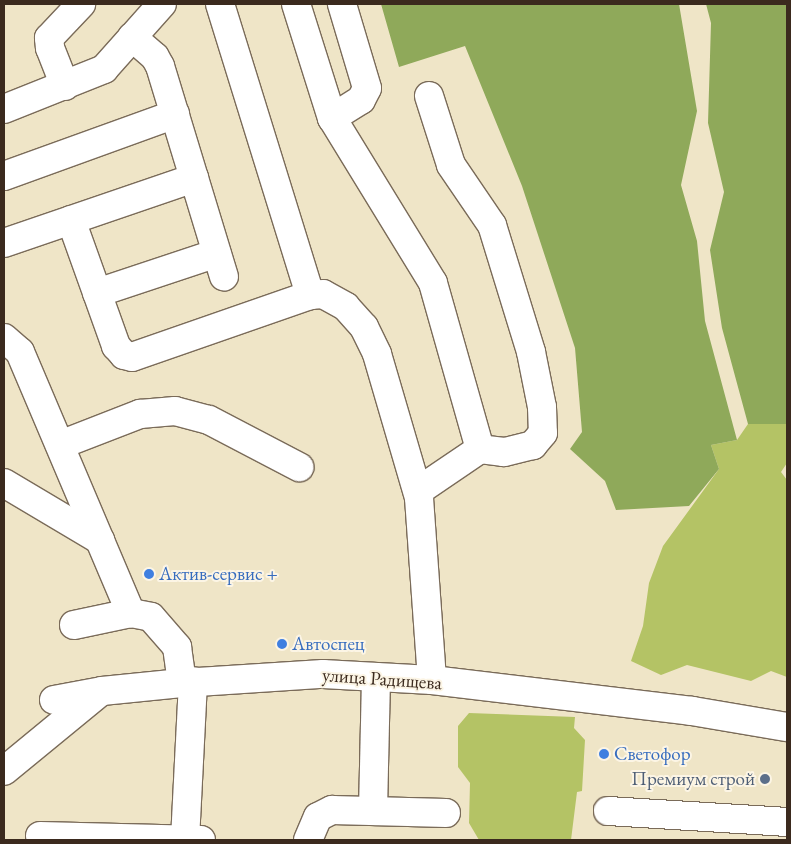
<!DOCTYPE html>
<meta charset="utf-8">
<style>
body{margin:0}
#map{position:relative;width:791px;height:844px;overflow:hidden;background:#efe5c7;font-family:"EB Garamond",serif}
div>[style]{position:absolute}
.green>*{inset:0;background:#b4c365}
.forest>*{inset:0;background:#8fa95a}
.roads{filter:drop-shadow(1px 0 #7a6b59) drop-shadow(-1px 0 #7a6b59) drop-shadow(0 1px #7a6b59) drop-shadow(0 -1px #7a6b59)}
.minor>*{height:28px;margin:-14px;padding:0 14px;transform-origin:14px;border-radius:14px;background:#fff}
.dots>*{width:14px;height:14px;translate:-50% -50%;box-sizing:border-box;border:2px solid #fcf5e5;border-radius:50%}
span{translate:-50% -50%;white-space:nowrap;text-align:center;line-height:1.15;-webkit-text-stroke:4px #fcf5e5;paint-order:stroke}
.shop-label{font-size:19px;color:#366cbe}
.left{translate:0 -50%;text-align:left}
.street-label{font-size:19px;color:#3b2a1e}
.service-label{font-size:19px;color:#4e5e75}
.right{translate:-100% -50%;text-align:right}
.frame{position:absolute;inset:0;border:5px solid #3b2a1e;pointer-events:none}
</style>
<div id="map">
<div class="green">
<div style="clip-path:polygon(748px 424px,787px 424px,787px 463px,781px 472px,787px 480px,787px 677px,771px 671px,751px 681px,687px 665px,661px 675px,631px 661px,643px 626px,649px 583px,663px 546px,719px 469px,711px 445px,737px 440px)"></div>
<div style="clip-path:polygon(469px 713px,575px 717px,574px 728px,585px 740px,582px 791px,577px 792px,571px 840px,479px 840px,469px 823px,470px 783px,458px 767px,458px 726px)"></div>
</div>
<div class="forest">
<div style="clip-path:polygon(381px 4px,679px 4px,697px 111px,681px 185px,697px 241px,705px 321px,737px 440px,711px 445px,719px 469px,689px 506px,616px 510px,605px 481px,570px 449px,582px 432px,575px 348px,522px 186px,465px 46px,399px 67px)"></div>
<div style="clip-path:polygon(706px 4px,787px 4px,787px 424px,748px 424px,722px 328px,710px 250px,724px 192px,708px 123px,711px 23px)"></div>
</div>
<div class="roads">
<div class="minor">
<div style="left:220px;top:4px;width:305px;rotate:72.8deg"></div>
<div style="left:310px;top:295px;width:13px;rotate:-4deg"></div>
<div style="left:323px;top:294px;width:26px;rotate:29deg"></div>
<div style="left:346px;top:307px;width:27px;rotate:48deg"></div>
<div style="left:364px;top:327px;width:30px;rotate:64deg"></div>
<div style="left:377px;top:354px;width:150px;rotate:73.7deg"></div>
<div style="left:419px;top:498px;width:182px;rotate:85.9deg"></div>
<div style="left:296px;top:4px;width:120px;rotate:72.5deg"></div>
<div style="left:332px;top:118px;width:193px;rotate:58.5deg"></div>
<div style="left:433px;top:283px;width:173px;rotate:74.2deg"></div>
<div style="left:480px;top:449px;width:75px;rotate:145.9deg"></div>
<div style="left:132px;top:37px;width:30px;rotate:41deg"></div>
<div style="left:155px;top:57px;width:10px;rotate:61deg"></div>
<div style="left:160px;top:66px;width:220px;rotate:73.1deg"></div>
<div style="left:65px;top:86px;width:41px;rotate:-111.5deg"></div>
<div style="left:50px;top:48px;width:10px;rotate:-96deg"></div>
<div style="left:49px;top:38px;width:47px;rotate:-46.7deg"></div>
<div style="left:429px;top:96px;width:72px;rotate:72.3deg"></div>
<div style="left:451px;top:165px;width:73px;rotate:55.7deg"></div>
<div style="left:492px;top:225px;width:133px;rotate:72.9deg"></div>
<div style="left:531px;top:352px;width:56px;rotate:78.7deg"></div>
<div style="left:542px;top:407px;width:26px;rotate:88deg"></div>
<div style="left:543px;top:433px;width:16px;rotate:130deg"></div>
<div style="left:533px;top:445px;width:30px;rotate:166deg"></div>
<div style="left:504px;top:452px;width:24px;rotate:-173deg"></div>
<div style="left:4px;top:109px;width:108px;rotate:-21.8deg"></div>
<div style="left:104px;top:69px;width:87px;rotate:-48.3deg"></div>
<div style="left:332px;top:118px;width:34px;rotate:-32deg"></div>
<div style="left:361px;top:100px;width:13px;rotate:-63deg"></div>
<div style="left:367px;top:88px;width:88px;rotate:-106.6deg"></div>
<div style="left:4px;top:176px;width:182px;rotate:-19.9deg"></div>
<div style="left:71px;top:220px;width:134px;rotate:70.3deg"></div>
<div style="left:116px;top:346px;width:12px;rotate:48deg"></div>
<div style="left:124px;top:355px;width:8px;rotate:14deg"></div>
<div style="left:132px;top:357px;width:188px;rotate:-19.2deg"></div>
<div style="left:4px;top:243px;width:201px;rotate:-18.9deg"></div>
<div style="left:97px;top:293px;width:126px;rotate:-18.4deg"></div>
<div style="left:4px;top:338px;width:21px;rotate:41deg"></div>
<div style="left:20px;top:352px;width:284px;rotate:67deg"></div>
<div style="left:60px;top:445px;width:86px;rotate:-21.2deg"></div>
<div style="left:140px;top:414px;width:35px;rotate:-5deg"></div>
<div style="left:175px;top:411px;width:35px;rotate:15deg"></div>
<div style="left:209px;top:420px;width:102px;rotate:27.6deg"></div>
<div style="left:4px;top:483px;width:112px;rotate:30.7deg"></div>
<div style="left:74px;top:625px;width:58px;rotate:-11.9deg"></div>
<div style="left:131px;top:613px;width:20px;rotate:11deg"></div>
<div style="left:151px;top:617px;width:40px;rotate:49deg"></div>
<div style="left:177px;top:647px;width:36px;rotate:82deg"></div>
<div style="left:54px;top:700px;width:49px;rotate:-10.6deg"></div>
<div style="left:102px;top:691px;width:80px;rotate:-5.7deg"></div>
<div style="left:182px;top:683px;width:141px;rotate:-3.7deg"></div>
<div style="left:323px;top:674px;width:109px;rotate:3.2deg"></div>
<div style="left:432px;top:680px;width:262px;rotate:6.8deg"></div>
<div style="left:692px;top:711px;width:96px;rotate:9.6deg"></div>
<div style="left:4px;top:771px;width:123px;rotate:-39.4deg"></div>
<div style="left:373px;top:811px;width:134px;rotate:-88.7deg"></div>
<div style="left:608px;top:811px;width:179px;rotate:3.5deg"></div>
<div style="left:40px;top:836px;width:161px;rotate:1.4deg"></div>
<div style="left:185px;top:840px;width:159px;rotate:-87.1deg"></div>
<div style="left:308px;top:840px;width:25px;rotate:-67deg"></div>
<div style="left:318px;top:817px;width:16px;rotate:-27deg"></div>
<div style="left:332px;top:810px;width:114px;rotate:1.5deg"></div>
</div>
</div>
<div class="dots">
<div style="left:149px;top:574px;background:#3f7fe0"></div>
<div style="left:282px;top:644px;background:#3f7fe0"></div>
<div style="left:604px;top:754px;background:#3f7fe0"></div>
<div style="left:765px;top:779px;background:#5c6f8a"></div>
</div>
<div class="shop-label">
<span class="left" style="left:159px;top:574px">Актив-сервис +</span>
<span class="left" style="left:292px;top:644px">Автоспец</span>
<span class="left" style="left:614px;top:754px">Светофор</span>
</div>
<div class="street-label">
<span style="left:382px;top:679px;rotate:4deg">улица Радищева</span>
</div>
<div class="service-label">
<span class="right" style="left:755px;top:779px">Премиум строй</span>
</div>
<div class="frame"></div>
</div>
